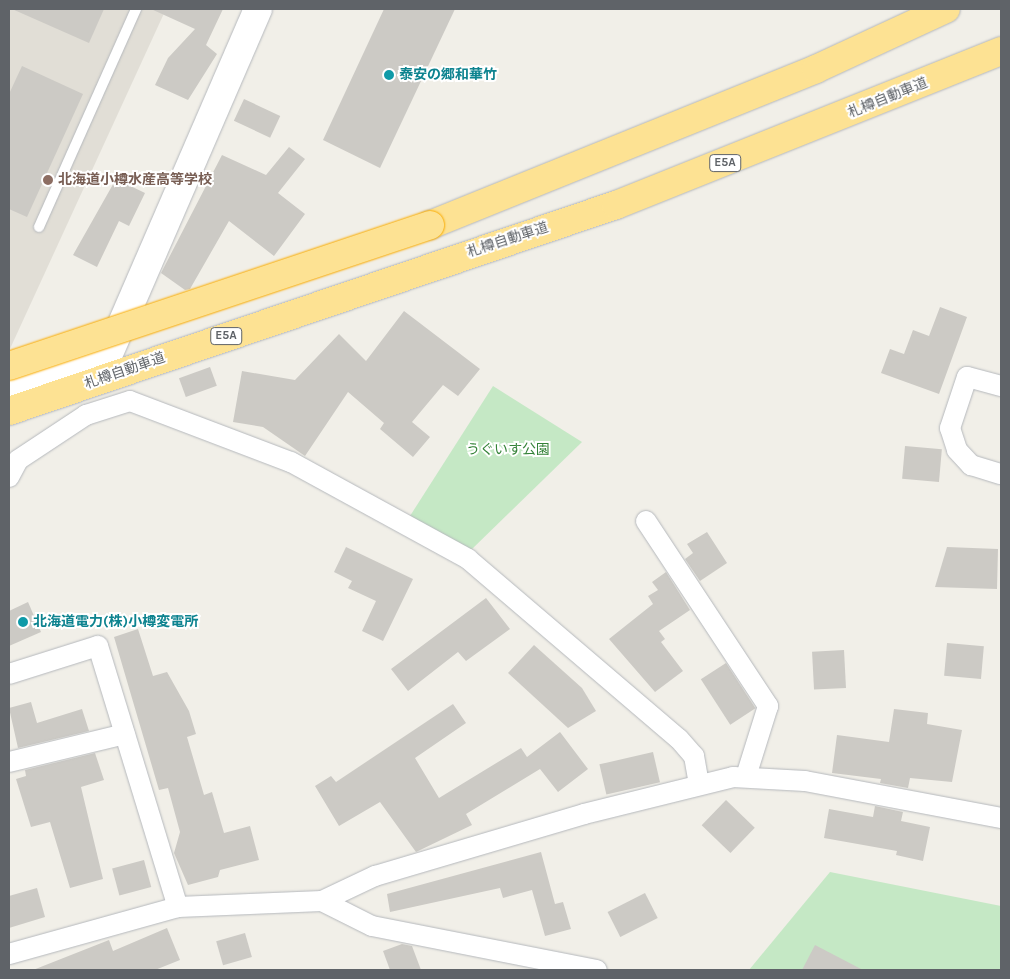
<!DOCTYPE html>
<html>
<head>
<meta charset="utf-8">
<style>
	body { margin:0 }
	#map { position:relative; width:1010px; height:979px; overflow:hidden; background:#f1efe8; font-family:Karla,"Noto Sans JP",sans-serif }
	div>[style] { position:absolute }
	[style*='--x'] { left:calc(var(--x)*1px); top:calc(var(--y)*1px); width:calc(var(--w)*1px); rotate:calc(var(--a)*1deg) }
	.education>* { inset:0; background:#e1ded6 }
	.green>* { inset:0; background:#c5e8c5 }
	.building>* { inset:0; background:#cccac5; transform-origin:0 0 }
	.roads { filter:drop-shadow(0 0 1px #b5b8bc) drop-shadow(0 0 1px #b5b8bc) }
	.lane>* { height:10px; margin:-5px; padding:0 5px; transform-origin:5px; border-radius:5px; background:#fff }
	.street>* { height:20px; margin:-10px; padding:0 10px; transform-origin:10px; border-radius:10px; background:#fff }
	.secondary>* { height:28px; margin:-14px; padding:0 14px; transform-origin:14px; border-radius:14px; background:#fff }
	.highway>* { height:28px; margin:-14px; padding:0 14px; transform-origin:14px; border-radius:14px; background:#fde293 }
	.bridges { filter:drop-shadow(0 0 1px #f9ab00) drop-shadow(0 0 1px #f9ab00) }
	.highway-bridge>* { height:28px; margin:-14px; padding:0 14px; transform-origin:14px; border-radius:14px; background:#fde293 }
	.dots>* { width:14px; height:14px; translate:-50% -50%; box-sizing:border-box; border:2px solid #fff; border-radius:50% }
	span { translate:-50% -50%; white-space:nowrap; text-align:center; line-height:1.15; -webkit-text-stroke:4px #fff; paint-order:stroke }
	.shield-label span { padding:1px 4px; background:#fff; border:1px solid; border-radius:4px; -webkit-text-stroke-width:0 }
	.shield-label { font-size:12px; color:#5f6368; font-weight:700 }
	.culture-label { font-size:14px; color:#0d838f; font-weight:700 }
	.left { translate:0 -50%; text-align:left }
	.street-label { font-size:14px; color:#5f6368 }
	.education-label { font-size:14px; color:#785e54; font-weight:700 }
	.park-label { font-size:14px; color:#348238 }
	.frame { position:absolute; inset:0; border:10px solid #5f6368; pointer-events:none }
</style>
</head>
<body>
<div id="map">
	<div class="education">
		<i style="clip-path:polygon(9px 9px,166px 9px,9px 351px)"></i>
	</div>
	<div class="green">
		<i style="clip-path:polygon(493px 386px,582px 442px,471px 550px,410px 516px)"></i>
		<i style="clip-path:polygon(830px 872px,1001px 906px,1001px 970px,749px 970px)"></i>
	</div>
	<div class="building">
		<i style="clip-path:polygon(12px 9px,104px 9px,89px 43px)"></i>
		<i style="clip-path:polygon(151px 9px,223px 9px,206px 45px,217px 54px,188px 100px,155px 85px,168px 58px,195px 29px)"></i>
		<i style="clip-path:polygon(384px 9px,455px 9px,380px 168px,323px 140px)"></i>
		<i style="clip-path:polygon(22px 66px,83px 94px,27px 217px,9px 209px,9px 94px)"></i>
		<i style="left:244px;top:99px;width:40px;height:24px;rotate:25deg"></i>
		<i style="clip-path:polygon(289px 147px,305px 159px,278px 193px,305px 214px,274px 256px,229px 221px,190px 289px,185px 290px,161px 273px,222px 155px,266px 175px)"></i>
		<i style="clip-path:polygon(116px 179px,145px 193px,129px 226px,119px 221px,97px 267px,73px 255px)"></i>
		<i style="clip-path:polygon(940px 307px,967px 317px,939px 394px,881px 373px,890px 349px,904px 354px,913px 330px,929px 336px)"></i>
		<i style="clip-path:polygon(404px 311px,480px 369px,458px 396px,443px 385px,412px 422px,430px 437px,413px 457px,380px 429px,384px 423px,348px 392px,305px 456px,263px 427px,233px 422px,242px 371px,295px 380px,339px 334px,366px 361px)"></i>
		<i style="left:210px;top:367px;width:20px;height:33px;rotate:70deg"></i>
		<i style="left:905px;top:446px;width:37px;height:33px;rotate:5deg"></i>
		<i style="clip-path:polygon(707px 532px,727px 563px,700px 581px,685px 559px,693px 553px,687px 544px)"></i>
		<i style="clip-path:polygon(346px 547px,413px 579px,383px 641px,362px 631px,376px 601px,348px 588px,352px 581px,334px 572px)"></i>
		<i style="clip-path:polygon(947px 547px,998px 549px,997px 589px,935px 587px)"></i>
		<i style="clip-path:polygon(666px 572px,690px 610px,659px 631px,665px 639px,661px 642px,683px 671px,655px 692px,609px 639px,653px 604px,648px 596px,658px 590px,652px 582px)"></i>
		<i style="clip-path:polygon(486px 598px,510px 629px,466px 661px,458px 652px,408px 691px,391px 669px)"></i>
		<i style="clip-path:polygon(28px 602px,41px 632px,9px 646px,9px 611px)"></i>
		<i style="clip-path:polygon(138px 629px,153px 676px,167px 672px,189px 711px,196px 734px,187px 737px,204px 795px,212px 792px,224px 833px,250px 826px,259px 860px,220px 870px,218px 877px,188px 885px,174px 853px,180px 832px,168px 788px,159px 790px,114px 637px)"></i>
		<i style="left:947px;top:643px;width:37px;height:33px;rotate:5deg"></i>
		<i style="clip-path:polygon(534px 645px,582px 688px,596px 711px,568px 728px,508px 673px)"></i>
		<i style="left:844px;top:650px;width:38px;height:32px;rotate:87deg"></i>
		<i style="left:726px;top:663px;width:54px;height:30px;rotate:57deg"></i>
		<i style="clip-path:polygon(31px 702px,37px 723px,82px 709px,89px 731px,18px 748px,9px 708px)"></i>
		<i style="clip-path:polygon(453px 704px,466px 723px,415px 758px,439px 798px,521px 748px,527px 757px,560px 732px,588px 769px,558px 792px,540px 769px,466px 814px,472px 825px,416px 852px,380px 802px,339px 826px,315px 786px,331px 776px,336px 782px)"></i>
		<i style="clip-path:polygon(894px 709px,928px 713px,927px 724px,962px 730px,952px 782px,910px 778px,908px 788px,880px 783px,881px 779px,832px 773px,837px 735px,889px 742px)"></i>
		<i style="left:653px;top:752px;width:31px;height:55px;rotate:77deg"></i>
		<i style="clip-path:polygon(95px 753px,104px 780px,81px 787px,103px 879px,70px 888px,50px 822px,31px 827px,16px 779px,26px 776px,25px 770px)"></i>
		<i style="left:726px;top:800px;width:40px;height:35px;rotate:44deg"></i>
		<i style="clip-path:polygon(875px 806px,903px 812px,901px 821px,930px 827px,923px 861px,896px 855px,897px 851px,824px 838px,829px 809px,873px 817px)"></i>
		<i style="clip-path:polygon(541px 852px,555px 904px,563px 902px,571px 929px,545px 936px,532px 890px,503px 898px,500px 888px,390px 912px,387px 894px)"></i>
		<i style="left:144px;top:860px;width:28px;height:33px;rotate:75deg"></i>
		<i style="clip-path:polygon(37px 888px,45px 917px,9px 928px,9px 896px)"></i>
		<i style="left:645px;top:893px;width:28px;height:42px;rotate:63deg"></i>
		<i style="clip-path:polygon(167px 928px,180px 960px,155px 970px,33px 970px,109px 940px,113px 951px)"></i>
		<i style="left:245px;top:933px;width:25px;height:30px;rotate:74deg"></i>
		<i style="clip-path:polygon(402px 944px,412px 946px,421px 970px,390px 970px,383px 951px)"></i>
		<i style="clip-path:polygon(815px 945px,863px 970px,802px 970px)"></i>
	</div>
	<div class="roads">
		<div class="lane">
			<i style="--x:39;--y:227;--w:239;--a:-66"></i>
		</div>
		<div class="street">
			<i style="--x:1001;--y:386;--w:35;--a:-165"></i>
			<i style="--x:967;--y:377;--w:54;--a:108.4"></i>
			<i style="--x:950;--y:428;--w:23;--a:72"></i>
			<i style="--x:957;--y:450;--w:21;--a:47"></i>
			<i style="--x:971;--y:465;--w:31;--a:17"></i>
			<i style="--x:9;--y:477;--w:19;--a:-62"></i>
			<i style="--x:18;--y:460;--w:82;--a:-33.5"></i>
			<i style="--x:86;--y:415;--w:46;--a:-17.7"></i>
			<i style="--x:130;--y:401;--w:172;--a:20.8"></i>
			<i style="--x:291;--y:462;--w:202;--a:28.7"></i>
			<i style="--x:468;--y:559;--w:277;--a:40.5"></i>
			<i style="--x:679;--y:739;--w:23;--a:49"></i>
			<i style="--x:694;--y:756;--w:29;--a:80"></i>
			<i style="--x:646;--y:521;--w:222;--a:56.6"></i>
			<i style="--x:768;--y:706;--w:73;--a:107.4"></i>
			<i style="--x:9;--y:674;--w:93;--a:-17.5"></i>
			<i style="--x:98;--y:646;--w:273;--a:73"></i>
			<i style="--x:9;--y:762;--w:119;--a:-13.6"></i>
			<i style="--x:322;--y:901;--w:56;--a:26.6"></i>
			<i style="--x:372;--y:926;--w:229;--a:11.1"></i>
			<i style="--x:9;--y:954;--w:175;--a:-15.5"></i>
			<i style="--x:178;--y:907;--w:144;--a:-2.4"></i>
			<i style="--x:322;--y:901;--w:59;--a:-25.3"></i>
			<i style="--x:375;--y:876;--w:218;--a:-16.5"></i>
			<i style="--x:584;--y:814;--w:154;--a:-13.9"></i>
			<i style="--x:733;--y:777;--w:72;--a:3.2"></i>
			<i style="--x:805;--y:781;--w:199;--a:10.7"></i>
		</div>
		<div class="secondary">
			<i style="--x:9;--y:391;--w:103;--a:-18.6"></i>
			<i style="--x:107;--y:358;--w:380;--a:-66.6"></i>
		</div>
		<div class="highway">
			<i style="--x:430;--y:225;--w:416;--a:-22"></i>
			<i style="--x:816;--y:69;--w:143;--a:-24.8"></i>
			<i style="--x:9;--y:411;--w:641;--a:-18.75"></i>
			<i style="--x:616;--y:205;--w:415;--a:-21.8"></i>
		</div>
	</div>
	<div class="bridges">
		<div class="highway-bridge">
			<i style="--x:9;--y:366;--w:444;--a:-18.5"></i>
		</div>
	</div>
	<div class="dots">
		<i style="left:389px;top:75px;background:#0f9aa8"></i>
		<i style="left:48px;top:180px;background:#8d6e63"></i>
		<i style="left:23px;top:622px;background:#0f9aa8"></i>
	</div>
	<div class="shield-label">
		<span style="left:725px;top:163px">E5A</span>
		<span style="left:226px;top:336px">E5A</span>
	</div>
	<div class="culture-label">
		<span class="left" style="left:399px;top:75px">泰安の郷和華竹</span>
		<span class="left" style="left:33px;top:622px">北海道電力(株)小樽変電所</span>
	</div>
	<div class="street-label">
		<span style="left:888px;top:98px;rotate:-22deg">札樽自動車道</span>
		<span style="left:508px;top:240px;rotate:-18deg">札樽自動車道</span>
		<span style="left:125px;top:371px;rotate:-19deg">札樽自動車道</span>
	</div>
	<div class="education-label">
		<span class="left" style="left:58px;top:180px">北海道小樽水産高等学校</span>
	</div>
	<div class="park-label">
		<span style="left:508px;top:450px">うぐいす公園</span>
	</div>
	<div class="frame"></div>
</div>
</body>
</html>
